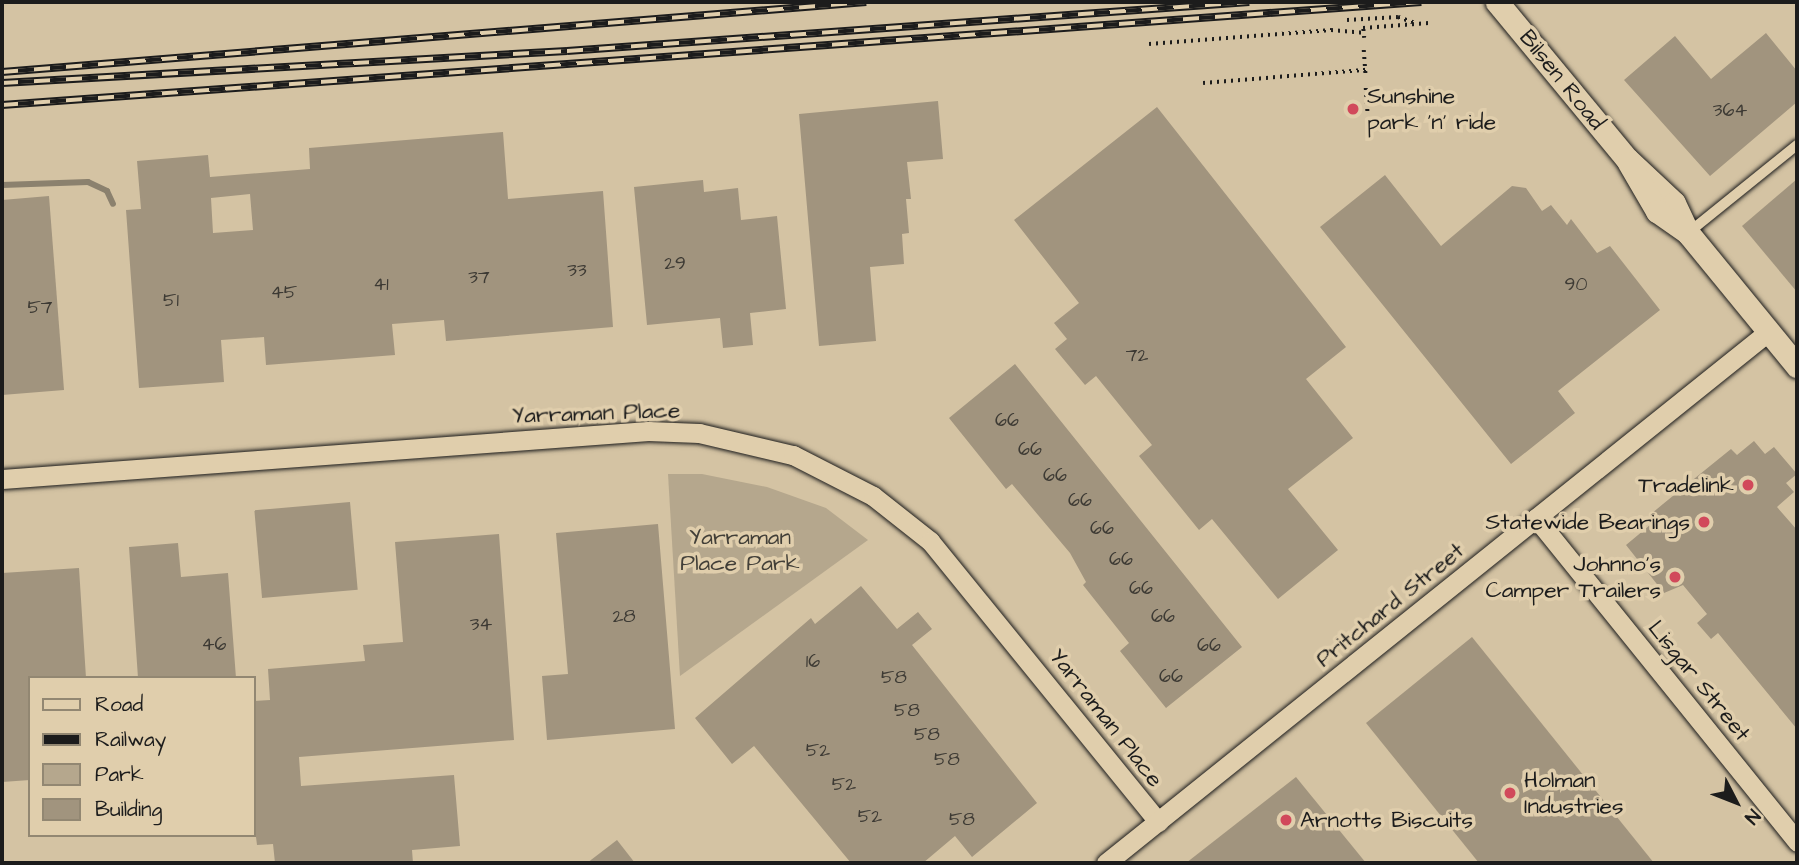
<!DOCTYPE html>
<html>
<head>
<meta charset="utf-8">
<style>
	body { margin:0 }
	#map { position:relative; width:1799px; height:865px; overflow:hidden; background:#d4c3a3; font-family:"Architects Daughter",sans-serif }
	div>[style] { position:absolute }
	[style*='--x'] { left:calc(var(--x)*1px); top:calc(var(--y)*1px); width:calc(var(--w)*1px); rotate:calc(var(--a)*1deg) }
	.green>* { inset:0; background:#b5a78d }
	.stream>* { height:6px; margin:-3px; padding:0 3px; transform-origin:3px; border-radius:3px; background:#8b816e }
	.building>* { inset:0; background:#a1947e; transform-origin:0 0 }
	.path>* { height:3.5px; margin-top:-1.75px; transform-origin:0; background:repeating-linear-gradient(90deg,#1c1c1c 0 2px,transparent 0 7px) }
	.roads { filter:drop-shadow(0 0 2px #1c1c1c) drop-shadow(0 0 2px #1c1c1c) }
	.service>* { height:10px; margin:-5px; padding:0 5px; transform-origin:5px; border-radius:5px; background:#e0ceac }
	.minor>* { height:19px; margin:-9.5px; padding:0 9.5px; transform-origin:9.5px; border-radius:9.5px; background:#e0ceac }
	.tertiary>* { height:23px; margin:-11.5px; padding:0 11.5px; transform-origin:11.5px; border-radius:11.5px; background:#e0ceac }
	.rail>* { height:8px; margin-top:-4px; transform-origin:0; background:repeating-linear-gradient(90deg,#e0ceac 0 16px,#1c1c1c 0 32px); box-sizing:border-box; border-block:2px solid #1c1c1c }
	.dots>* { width:19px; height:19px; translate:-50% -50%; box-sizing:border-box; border:4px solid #e0ceac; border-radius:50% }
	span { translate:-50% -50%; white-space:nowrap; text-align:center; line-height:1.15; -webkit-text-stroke:7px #e0ceac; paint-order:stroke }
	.number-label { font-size:19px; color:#3d3a34 }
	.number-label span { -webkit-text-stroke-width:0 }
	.street-label { font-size:23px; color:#1c1c1c }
	.poi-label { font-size:23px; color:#1c1c1c }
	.left { translate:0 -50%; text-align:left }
	.right { translate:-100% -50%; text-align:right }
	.park-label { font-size:23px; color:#423f38 }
	.frame { position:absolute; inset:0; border:4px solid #1c1c1c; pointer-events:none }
	.legend { position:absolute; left:28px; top:676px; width:228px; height:161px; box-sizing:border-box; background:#e0ceac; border:2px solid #928772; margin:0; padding:9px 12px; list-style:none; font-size:21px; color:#1c1c1c }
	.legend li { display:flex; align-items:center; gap:14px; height:35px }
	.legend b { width:35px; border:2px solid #928772 }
	.north { position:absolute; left:1701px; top:767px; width:70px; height:70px; -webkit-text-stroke:5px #e0ceac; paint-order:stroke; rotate:132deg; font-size:19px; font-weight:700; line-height:28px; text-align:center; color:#1c1c1c }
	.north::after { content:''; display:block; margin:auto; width:24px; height:32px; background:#1c1c1c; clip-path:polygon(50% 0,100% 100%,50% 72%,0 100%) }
</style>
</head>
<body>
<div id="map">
	<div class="green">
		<i style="clip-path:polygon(702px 474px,767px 487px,826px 508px,868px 540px,680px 676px,668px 474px)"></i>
	</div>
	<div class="stream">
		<i style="--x:2;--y:185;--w:86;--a:-2"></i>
		<i style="--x:88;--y:182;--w:21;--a:25"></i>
		<i style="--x:107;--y:191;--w:14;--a:65"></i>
	</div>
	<div class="building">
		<i style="clip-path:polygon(1766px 33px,1797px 71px,1797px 102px,1710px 176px,1624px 80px,1675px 36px,1711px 79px)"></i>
		<i style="clip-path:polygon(938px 101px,943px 159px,907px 162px,911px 199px,906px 199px,909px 233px,902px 234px,904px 264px,870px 267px,876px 341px,819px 346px,799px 114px)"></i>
		<i style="clip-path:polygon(1157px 107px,1346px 347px,1306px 379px,1353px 438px,1288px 489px,1338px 550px,1278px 599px,1212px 519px,1199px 530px,1139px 456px,1152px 445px,1096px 376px,1085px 385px,1055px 349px,1067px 339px,1054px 323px,1079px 303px,1014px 220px)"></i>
		<i style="clip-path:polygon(evenodd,503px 132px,508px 199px,603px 191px,613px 327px,446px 341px,444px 320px,392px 324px,395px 355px,266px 365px,264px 337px,221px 340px,224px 382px,139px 388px,126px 210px,141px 209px,137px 161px,208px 155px,210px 177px,310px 169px,309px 148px,503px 132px,250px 194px,253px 230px,213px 233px,211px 198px,250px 194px)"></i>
		<i style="clip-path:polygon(1385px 175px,1441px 246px,1512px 186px,1526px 188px,1542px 211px,1551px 205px,1567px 225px,1571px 219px,1597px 253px,1610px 246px,1660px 310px,1558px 391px,1575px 413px,1511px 464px,1320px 227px)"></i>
		<i style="clip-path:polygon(1797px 179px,1797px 292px,1742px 226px)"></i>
		<i style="clip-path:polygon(703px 180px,704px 192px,738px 188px,741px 220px,777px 216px,786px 309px,750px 313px,753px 345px,723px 348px,720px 318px,647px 325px,634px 187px)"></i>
		<i style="clip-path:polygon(49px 196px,64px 390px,2px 395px,2px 200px)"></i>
		<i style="clip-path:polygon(1015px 364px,1242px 647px,1166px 708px,1120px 651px,1129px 643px,1083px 585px,1086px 582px,1070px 553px,1012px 484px,1006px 489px,949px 418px)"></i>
		<i style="clip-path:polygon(1754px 441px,1765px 454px,1774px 447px,1797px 474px,1786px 483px,1794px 492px,1777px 507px,1797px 530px,1797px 729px,1718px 633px,1711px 639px,1697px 623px,1707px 614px,1683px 585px,1664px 593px,1626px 545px,1650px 525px,1645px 519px,1663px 504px,1731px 449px,1737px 455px)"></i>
		<i style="left:350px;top:502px;width:88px;height:96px;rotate:85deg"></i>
		<i style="clip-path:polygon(658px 524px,675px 729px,547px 740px,542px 676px,568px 674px,556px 533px)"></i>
		<i style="clip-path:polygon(499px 534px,514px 740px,299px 757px,301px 786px,454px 775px,460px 846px,412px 850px,413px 863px,275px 863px,273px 844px,257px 845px,254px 821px,254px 701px,270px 700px,268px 669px,365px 661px,363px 645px,403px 642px,395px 542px)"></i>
		<i style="clip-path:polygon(178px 543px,181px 577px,228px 573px,236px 678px,138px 678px,129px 547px)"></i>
		<i style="clip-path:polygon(79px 568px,86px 678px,30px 678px,30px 780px,2px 782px,2px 573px)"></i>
		<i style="clip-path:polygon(861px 586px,897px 629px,918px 612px,932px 629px,912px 645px,1037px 803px,972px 857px,955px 836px,923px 863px,851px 863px,754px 746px,732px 764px,695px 718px,811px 618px,815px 624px)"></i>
		<i style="clip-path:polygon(1472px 637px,1654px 863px,1479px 863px,1366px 723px)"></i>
		<i style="clip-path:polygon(1296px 777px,1366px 863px,1186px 863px)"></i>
		<i style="clip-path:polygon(617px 840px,635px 863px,587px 863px)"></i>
	</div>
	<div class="path">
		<i style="--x:1347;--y:20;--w:51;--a:-3.4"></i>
		<i style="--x:1398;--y:17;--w:18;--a:19"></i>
		<i style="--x:1364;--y:38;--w:10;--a:-96"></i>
		<i style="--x:1363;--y:28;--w:66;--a:-4.3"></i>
		<i style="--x:1149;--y:44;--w:183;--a:-4.4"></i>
		<i style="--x:1331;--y:30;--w:32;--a:5"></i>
		<i style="--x:1364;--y:50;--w:26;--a:86"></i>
		<i style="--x:1203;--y:83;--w:164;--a:-4.6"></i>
		<i style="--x:1366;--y:88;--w:28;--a:86"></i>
	</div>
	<div class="roads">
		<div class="service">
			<i style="--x:1688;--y:233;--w:140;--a:-38.9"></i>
		</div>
		<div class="minor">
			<i style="--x:2;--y:479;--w:648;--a:-4.25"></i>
			<i style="--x:648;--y:431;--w:51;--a:2.2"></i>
			<i style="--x:699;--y:433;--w:97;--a:13.2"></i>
			<i style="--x:793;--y:455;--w:90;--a:27.1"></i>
			<i style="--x:873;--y:496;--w:73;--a:38.3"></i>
			<i style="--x:930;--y:541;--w:362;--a:50.9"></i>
			<i style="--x:1536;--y:518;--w:416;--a:51.1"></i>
			<i style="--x:1106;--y:863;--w:850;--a:-38.74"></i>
		</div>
		<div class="tertiary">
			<i style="--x:1497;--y:2;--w:204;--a:50.4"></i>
			<i style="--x:1627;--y:159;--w:64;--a:43.1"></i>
			<i style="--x:1674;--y:203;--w:33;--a:65"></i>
			<i style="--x:1688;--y:233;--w:172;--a:50.7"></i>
			<i style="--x:1629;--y:163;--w:56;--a:59.7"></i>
			<i style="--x:1657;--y:211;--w:38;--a:35"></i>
		</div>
	</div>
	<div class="rail">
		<i style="--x:2;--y:72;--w:867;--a:-4.63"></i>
		<i style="--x:2;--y:83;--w:566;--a:-3.24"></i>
		<i style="--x:567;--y:51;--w:684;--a:-4.11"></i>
		<i style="--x:2;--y:105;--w:1423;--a:-4.15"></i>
	</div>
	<div class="dots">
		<i style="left:1353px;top:109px;background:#d1495b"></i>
		<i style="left:1748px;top:485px;background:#d1495b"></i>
		<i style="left:1704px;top:522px;background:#d1495b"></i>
		<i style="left:1675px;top:577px;background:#d1495b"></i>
		<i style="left:1510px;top:793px;background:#d1495b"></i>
		<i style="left:1286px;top:820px;background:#d1495b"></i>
	</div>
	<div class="number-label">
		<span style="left:1730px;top:111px">364</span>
		<span style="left:675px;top:264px">29</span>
		<span style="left:577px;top:271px">33</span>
		<span style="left:479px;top:278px">37</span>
		<span style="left:381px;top:285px">41</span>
		<span style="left:1576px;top:285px">90</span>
		<span style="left:284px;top:293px">45</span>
		<span style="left:171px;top:301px">51</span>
		<span style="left:40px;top:308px">57</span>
		<span style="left:1137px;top:356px">72</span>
		<span style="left:1007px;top:421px">66</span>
		<span style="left:1030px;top:450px">66</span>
		<span style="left:1055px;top:476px">66</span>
		<span style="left:1080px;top:501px">66</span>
		<span style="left:1102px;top:529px">66</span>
		<span style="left:1121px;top:560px">66</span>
		<span style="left:1141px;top:589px">66</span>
		<span style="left:624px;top:617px">28</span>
		<span style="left:1163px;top:617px">66</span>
		<span style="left:481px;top:625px">34</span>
		<span style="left:214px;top:645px">46</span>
		<span style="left:1209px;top:646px">66</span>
		<span style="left:813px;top:662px">16</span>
		<span style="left:1171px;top:677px">66</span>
		<span style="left:894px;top:678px">58</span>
		<span style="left:907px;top:711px">58</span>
		<span style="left:927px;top:735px">58</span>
		<span style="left:818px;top:751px">52</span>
		<span style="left:947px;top:760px">58</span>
		<span style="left:844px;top:785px">52</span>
		<span style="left:870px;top:817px">52</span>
		<span style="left:962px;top:820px">58</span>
	</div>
	<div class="street-label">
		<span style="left:1562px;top:80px;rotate:51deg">Bilsen Road</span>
		<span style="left:596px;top:413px;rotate:-2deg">Yarraman Place</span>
		<span style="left:1390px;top:605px;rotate:-39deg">Pritchard Street</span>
		<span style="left:1699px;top:681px;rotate:51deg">Lisgar Street</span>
		<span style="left:1106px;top:718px;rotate:52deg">Yarraman Place</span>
	</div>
	<div class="poi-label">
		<span class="left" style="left:1367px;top:109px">Sunshine<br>park 'n' ride</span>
		<span class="right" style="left:1734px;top:485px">Tradelink</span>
		<span class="right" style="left:1690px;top:522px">Statewide Bearings</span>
		<span class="right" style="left:1661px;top:577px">Johnno's<br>Camper Trailers</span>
		<span class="left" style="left:1524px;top:793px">Holman<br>Industries</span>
		<span class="left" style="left:1300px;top:820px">Arnotts Biscuits</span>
	</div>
	<div class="park-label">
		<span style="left:740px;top:550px">Yarraman<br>Place Park</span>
	</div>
	<div class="frame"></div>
	<ul class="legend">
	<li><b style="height:9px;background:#e0ceac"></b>Road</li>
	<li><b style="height:9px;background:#1c1c1c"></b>Railway</li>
	<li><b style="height:19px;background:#b5a78d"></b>Park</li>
	<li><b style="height:19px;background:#a1947e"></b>Building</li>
	</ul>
	<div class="north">N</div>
</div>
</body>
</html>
